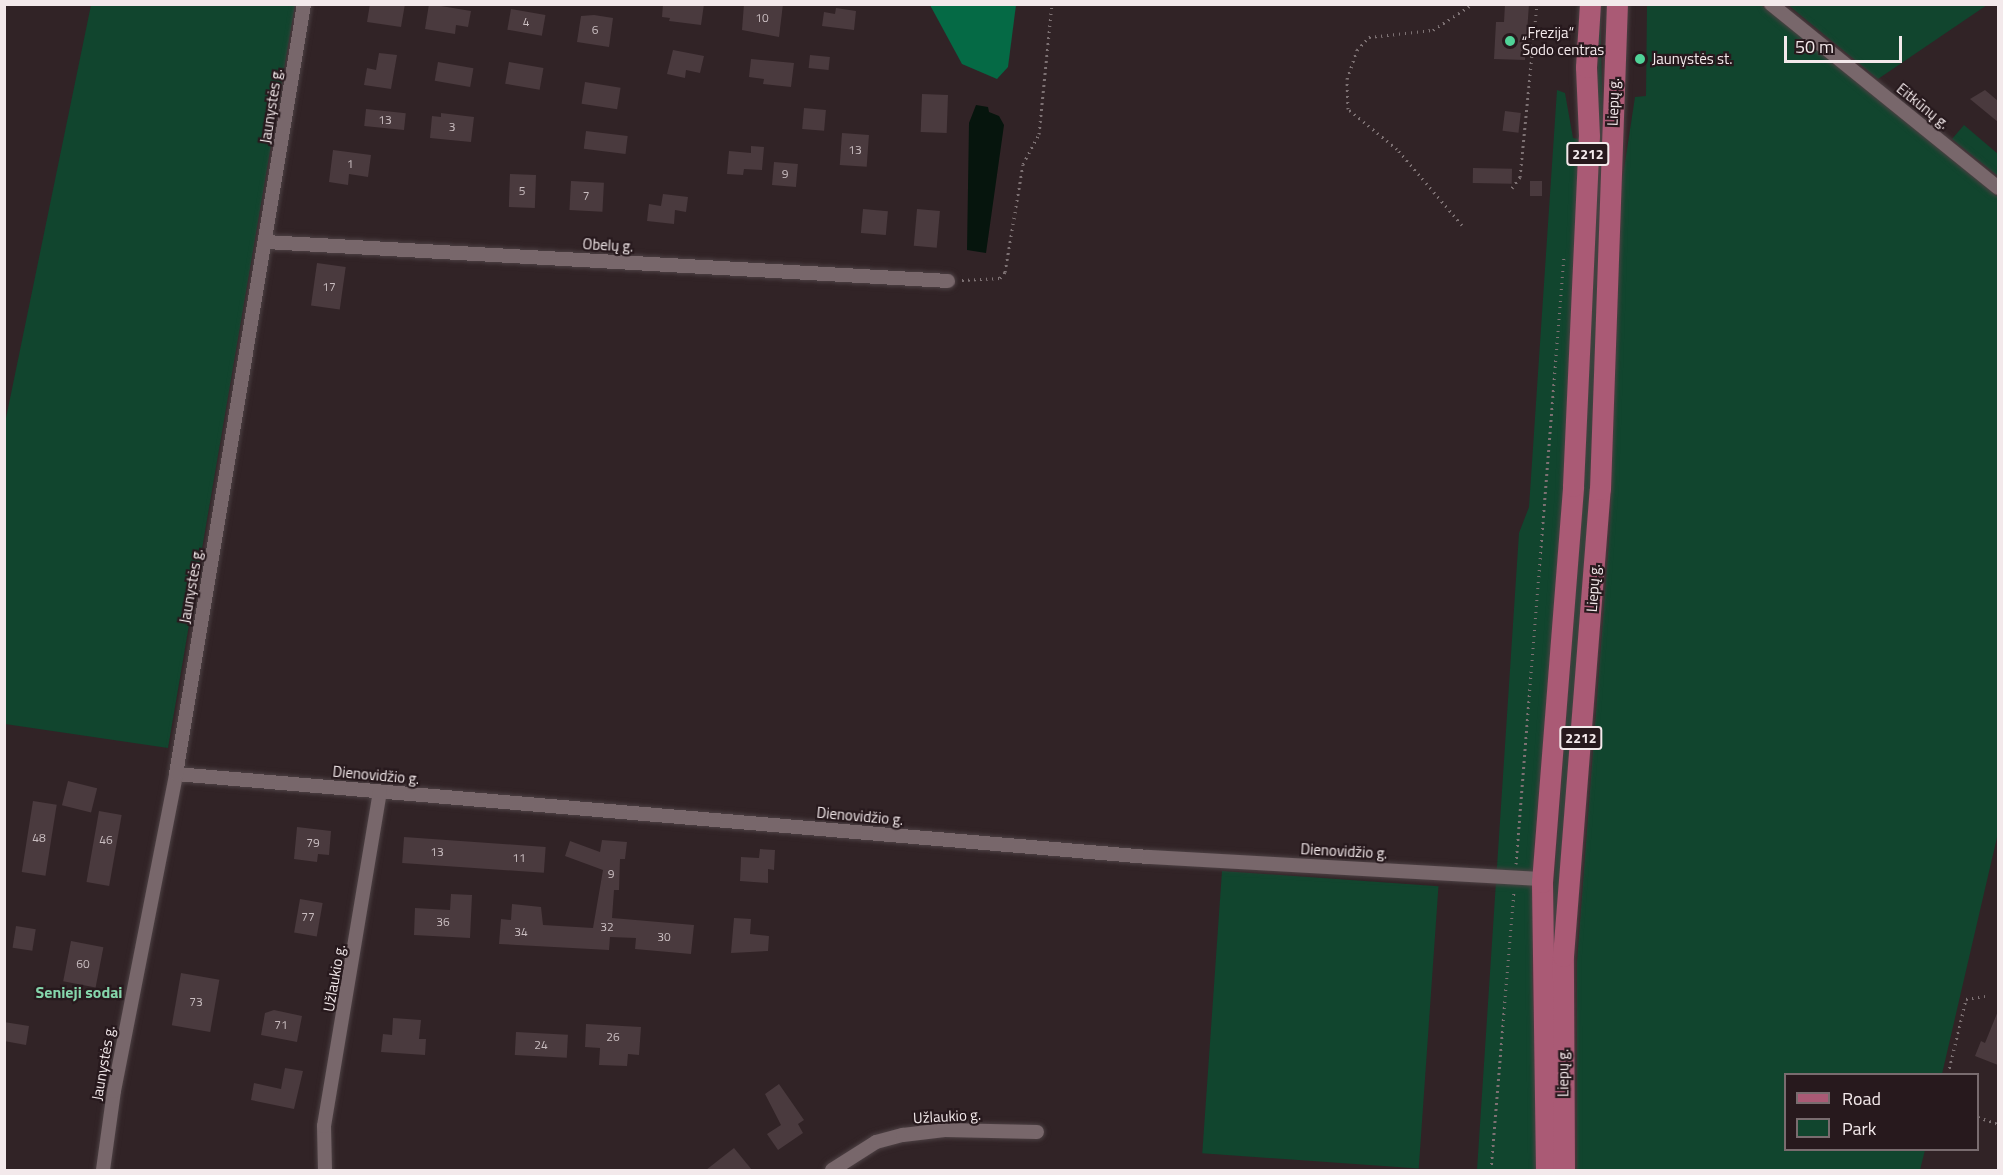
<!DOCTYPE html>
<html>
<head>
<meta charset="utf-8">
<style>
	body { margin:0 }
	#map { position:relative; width:2003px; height:1175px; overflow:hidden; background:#312326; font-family:"Titillium Web",sans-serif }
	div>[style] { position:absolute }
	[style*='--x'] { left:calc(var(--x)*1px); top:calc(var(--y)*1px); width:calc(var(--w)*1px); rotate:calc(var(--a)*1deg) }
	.green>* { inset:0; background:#11452e; transform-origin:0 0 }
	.forest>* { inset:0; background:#056a45 }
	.water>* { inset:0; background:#06150d }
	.building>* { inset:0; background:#4a3a3e; transform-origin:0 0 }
	.path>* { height:3px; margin-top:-1.5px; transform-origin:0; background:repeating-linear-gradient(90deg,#7d7173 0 1.5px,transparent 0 6px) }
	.roads { filter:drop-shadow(0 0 2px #4d4144) drop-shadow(0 0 2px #4d4144) }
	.minor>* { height:14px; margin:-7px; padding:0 7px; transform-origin:7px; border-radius:7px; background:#78676b }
	.primary>* { height:21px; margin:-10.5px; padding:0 10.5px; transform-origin:10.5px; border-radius:10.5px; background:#aa5a75 }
	.dots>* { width:16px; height:16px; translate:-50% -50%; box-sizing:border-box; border:3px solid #27191d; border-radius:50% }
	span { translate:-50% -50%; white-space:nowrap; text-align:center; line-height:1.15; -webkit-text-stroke:4.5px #27191d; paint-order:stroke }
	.number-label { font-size:12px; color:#c9bdc0 }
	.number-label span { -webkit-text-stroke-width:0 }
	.shield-label span { padding:2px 4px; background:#27191d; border:2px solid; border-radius:4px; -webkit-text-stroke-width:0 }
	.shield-label { font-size:14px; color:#f3e9eb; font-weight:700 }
	.poi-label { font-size:15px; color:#f3e9eb }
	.left { translate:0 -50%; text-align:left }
	.street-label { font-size:15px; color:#f3e9eb }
	.neighbourhood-label { font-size:16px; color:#85d5ab; font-weight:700 }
	.frame { position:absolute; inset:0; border:6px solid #f3e9eb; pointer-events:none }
	.legend { position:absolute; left:1784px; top:1073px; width:195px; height:78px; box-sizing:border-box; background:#27191d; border:2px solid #796c6f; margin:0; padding:8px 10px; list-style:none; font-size:18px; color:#f3e9eb }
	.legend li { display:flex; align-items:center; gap:12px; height:30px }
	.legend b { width:30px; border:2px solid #796c6f }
	.scale { position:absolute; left:1784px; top:36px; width:118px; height:27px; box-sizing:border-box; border:3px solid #f3e9eb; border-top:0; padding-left:8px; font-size:18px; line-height:21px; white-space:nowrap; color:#f3e9eb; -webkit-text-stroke:4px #27191d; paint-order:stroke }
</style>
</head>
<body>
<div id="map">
	<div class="green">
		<i style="clip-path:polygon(1787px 4px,1987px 4px,1987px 5px,1878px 79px)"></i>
		<i style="clip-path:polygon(91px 5px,295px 5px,168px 748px,5px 724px,5px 423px)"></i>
		<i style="clip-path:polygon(1600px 5px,1603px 127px,1588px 538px,1558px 928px,1554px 928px,1554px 886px,1585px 467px)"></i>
		<i style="clip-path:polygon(1647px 5px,1761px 5px,1998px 197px,1998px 833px,1942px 1074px,1786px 1074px,1786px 1150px,1925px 1150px,1920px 1170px,1577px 1170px,1577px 962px,1610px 527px,1622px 182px,1635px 97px,1646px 96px)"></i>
		<i style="clip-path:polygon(1557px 90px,1565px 93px,1573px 138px,1579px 139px,1566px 483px,1534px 846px,1532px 973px,1538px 1170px,1477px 1170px,1519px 533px,1529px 507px)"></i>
		<i style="clip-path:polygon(1964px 125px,1998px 154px,1998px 176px,1952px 139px)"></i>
		<i style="left:1222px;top:871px;width:217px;height:283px;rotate:4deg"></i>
	</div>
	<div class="forest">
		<i style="clip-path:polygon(930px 5px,1016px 5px,1008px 67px,997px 79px,962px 64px)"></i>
	</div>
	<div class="water">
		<i style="clip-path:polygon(976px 105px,988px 107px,989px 112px,999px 116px,1004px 125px,986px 253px,967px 250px,969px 123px)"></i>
	</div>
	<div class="building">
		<i style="clip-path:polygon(370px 4px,405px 4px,401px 27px,367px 22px)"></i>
		<i style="clip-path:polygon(429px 4px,471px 11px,468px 27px,456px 25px,455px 34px,425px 29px)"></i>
		<i style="clip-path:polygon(663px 4px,704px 4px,701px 25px,669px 21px,670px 18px,662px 17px)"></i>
		<i style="clip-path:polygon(744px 4px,783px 4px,779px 37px,742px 30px)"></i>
		<i style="clip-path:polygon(1505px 4px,1529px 4px,1525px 60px,1494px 59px,1496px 22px,1504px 22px)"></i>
		<i style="clip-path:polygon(836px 8px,856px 11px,854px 30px,822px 26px,824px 12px,835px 14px)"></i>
		<i style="left:511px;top:9px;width:35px;height:21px;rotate:10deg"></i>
		<i style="clip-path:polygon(594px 15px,613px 18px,609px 47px,577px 42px,581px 16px)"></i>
		<i style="clip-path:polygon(673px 50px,704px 56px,700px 73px,686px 70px,685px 78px,667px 74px)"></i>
		<i style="clip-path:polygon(379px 53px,397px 55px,391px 89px,364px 85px,367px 68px,376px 70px)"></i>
		<i style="left:810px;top:55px;width:20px;height:13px;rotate:6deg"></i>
		<i style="clip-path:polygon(751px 59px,794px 63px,791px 87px,763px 84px,764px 79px,749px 77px)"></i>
		<i style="left:438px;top:62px;width:36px;height:19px;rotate:10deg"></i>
		<i style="left:509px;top:62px;width:35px;height:22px;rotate:10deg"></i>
		<i style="left:585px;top:82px;width:36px;height:22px;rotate:9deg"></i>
		<i style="clip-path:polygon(1985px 90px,1998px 101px,1998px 122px,1970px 99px)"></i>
		<i style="left:922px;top:94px;width:26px;height:38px;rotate:2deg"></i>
		<i style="left:804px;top:108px;width:22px;height:21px;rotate:5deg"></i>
		<i style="left:366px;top:109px;width:40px;height:17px;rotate:6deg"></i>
		<i style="left:1505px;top:111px;width:16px;height:20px;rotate:7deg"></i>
		<i style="clip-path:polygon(441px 113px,474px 117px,471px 142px,430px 138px,432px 116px,441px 117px)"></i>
		<i style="left:586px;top:131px;width:42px;height:18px;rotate:7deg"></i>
		<i style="left:842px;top:133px;width:27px;height:32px;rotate:4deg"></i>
		<i style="clip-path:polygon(751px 146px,764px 147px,762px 170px,744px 169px,743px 175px,727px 174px,729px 151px,751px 153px)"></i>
		<i style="clip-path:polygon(333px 150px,371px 155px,368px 177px,349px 174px,348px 185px,329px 182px)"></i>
		<i style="left:774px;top:162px;width:24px;height:23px;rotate:5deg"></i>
		<i style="left:1473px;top:168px;width:39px;height:15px;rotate:1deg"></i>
		<i style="left:510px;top:174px;width:26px;height:33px;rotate:2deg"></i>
		<i style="left:571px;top:181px;width:33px;height:29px;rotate:3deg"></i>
		<i style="left:1530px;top:181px;width:12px;height:15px"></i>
		<i style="clip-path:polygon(663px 194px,688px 197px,686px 212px,675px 210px,674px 224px,647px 221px,649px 204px,661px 206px)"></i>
		<i style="left:863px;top:209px;width:25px;height:24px;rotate:5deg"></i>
		<i style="left:917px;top:209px;width:23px;height:37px;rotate:5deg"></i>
		<i style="left:317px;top:263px;width:29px;height:43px;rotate:8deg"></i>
		<i style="left:68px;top:781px;width:30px;height:25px;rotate:14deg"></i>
		<i style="left:33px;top:801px;width:24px;height:72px;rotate:9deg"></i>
		<i style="left:99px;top:811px;width:23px;height:72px;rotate:10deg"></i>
		<i style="clip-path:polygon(297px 827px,331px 831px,329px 855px,318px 854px,317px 862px,294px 859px)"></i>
		<i style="left:404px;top:837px;width:142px;height:26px;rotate:4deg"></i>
		<i style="clip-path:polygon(602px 840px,627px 842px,625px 859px,620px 859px,619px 890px,614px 890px,612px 918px,694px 925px,691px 954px,635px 949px,636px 938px,610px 937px,609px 950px,499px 944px,501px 919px,511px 920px,512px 904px,541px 907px,543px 925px,593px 928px,603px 870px,565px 856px,570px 841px,600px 852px)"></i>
		<i style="clip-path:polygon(760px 849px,775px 850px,774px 870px,768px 869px,768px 883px,740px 881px,741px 857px,759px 858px)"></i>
		<i style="clip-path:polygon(451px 894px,472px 895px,470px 938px,414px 935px,415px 908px,450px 910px)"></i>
		<i style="left:300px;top:899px;width:23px;height:34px;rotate:10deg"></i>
		<i style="clip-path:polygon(734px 918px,751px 919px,750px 934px,769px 936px,768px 951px,731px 953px)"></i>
		<i style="left:16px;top:926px;width:20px;height:22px;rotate:9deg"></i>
		<i style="left:71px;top:941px;width:33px;height:41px;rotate:11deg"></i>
		<i style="left:181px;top:973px;width:39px;height:53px;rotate:10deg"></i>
		<i style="clip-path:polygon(274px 1010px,302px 1016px,297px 1042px,261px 1035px,265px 1013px)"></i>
		<i style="clip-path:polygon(1998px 1011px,1998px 1065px,1975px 1056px,1981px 1041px,1985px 1043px)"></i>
		<i style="clip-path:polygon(393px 1018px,421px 1020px,419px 1039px,426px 1039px,425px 1055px,381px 1052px,383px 1034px,392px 1035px)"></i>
		<i style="clip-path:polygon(4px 1022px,29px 1026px,26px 1045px,4px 1041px)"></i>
		<i style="clip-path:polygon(586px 1024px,641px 1027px,639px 1055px,628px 1054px,627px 1066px,599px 1065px,600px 1048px,585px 1047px)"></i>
		<i style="left:516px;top:1032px;width:52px;height:23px;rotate:3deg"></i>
		<i style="clip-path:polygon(285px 1068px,303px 1071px,294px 1109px,251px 1100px,254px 1083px,281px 1089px)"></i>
		<i style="clip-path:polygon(779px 1084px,804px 1120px,798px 1124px,803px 1133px,778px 1150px,767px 1134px,781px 1125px,765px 1094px)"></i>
		<i style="clip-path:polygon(734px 1148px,752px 1170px,706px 1170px)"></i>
	</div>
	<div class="path">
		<i style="--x:1512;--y:188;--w:14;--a:-54"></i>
		<i style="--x:1520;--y:177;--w:174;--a:-84.4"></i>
		<i style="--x:1462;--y:225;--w:100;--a:-130.5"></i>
		<i style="--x:1397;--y:149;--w:63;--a:-140.8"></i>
		<i style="--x:1348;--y:109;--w:30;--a:-92"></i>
		<i style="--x:1347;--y:79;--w:31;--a:-71"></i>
		<i style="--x:1357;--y:50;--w:18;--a:-47"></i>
		<i style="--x:1369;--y:37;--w:64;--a:-6.2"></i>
		<i style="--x:1433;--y:30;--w:48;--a:-33"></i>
		<i style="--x:962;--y:280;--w:38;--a:-3"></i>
		<i style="--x:1000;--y:278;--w:8;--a:-50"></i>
		<i style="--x:1005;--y:272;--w:109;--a:-80.5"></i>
		<i style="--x:1023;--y:164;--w:34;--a:-62"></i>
		<i style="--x:1039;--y:134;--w:131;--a:-84.3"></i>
		<i style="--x:1516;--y:864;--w:611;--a:-85.49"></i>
		<i style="--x:1948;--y:1074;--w:77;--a:-76.5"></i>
		<i style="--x:1966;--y:999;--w:20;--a:-9"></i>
		<i style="--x:1978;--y:1117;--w:21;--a:19"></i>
		<i style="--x:1491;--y:1170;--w:279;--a:-85.3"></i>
	</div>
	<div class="roads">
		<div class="minor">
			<i style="--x:1771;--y:4;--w:292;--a:39"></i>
			<i style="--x:266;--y:242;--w:683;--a:3.27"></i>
			<i style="--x:176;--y:774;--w:976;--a:4.88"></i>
			<i style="--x:1148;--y:857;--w:395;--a:3.2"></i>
			<i style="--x:103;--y:1170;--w:80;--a:-82.1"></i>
			<i style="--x:114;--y:1091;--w:323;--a:-78.9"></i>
			<i style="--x:176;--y:774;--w:781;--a:-80.56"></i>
			<i style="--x:325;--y:1170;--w:44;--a:-91.3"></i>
			<i style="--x:324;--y:1126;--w:339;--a:-80.5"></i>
			<i style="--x:832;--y:1170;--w:52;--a:-32.5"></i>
			<i style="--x:876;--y:1142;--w:28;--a:-15"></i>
			<i style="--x:903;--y:1135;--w:42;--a:-6.8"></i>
			<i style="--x:945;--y:1130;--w:92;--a:1.2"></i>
		</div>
		<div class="primary">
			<i style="--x:1546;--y:1170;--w:288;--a:-90.8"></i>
			<i style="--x:1542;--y:882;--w:397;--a:-85.5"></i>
			<i style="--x:1573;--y:486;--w:350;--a:-87.4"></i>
			<i style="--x:1589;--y:136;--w:69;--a:-92.5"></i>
			<i style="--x:1586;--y:67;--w:63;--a:-86.4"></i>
			<i style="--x:1564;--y:1170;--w:214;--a:-90.3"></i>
			<i style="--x:1563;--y:956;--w:468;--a:-85.5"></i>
			<i style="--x:1600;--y:489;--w:485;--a:-88"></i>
		</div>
	</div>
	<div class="dots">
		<i style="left:1510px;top:41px;background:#50d398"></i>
		<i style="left:1640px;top:59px;background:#50d398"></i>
	</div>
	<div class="number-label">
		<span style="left:762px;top:18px">10</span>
		<span style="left:526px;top:22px">4</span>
		<span style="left:595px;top:30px">6</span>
		<span style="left:385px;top:120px">13</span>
		<span style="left:452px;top:127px">3</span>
		<span style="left:855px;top:150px">13</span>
		<span style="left:350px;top:164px">1</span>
		<span style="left:785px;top:174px">9</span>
		<span style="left:522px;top:191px">5</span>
		<span style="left:586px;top:196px">7</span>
		<span style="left:329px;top:287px">17</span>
		<span style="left:39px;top:838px">48</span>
		<span style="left:106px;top:840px">46</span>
		<span style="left:313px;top:843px">79</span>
		<span style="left:437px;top:852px">13</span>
		<span style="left:519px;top:858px">11</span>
		<span style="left:611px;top:874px">9</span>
		<span style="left:308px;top:917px">77</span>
		<span style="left:443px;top:922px">36</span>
		<span style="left:607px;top:927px">32</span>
		<span style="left:521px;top:932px">34</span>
		<span style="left:664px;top:937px">30</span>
		<span style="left:83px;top:964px">60</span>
		<span style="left:196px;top:1002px">73</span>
		<span style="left:281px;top:1025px">71</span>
		<span style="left:613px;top:1037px">26</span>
		<span style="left:541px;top:1045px">24</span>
	</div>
	<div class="shield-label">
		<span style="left:1588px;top:154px">2212</span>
		<span style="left:1581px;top:738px">2212</span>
	</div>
	<div class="poi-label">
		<span class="left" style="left:1522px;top:41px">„Frezija“<br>Sodo centras</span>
		<span class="left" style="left:1652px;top:59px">Jaunystės st.</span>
	</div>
	<div class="street-label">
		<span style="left:1613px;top:102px;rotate:-88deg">Liepų g.</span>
		<span style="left:271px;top:106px;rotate:-81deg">Jaunystės g.</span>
		<span style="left:1923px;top:106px;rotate:39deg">Eitkūnų g.</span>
		<span style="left:608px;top:245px;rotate:3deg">Obelų g.</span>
		<span style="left:191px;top:586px;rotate:-80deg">Jaunystės g.</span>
		<span style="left:1593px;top:588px;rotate:-86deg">Liepų g.</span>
		<span style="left:376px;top:775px;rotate:5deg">Dienovidžio g.</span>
		<span style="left:860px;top:816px;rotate:5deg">Dienovidžio g.</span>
		<span style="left:1344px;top:851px;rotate:3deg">Dienovidžio g.</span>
		<span style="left:334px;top:978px;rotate:-80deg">Užlaukio g.</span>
		<span style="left:103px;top:1063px;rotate:-80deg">Jaunystės g.</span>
		<span style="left:1563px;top:1073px;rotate:-90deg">Liepų g.</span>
		<span style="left:947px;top:1116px;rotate:-3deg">Užlaukio g.</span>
	</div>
	<div class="neighbourhood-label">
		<span style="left:79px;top:992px">Senieji sodai</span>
	</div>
	<div class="frame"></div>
	<ul class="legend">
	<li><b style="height:8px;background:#aa5a75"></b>Road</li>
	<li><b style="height:16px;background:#11452e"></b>Park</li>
	</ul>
	<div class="scale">50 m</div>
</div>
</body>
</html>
